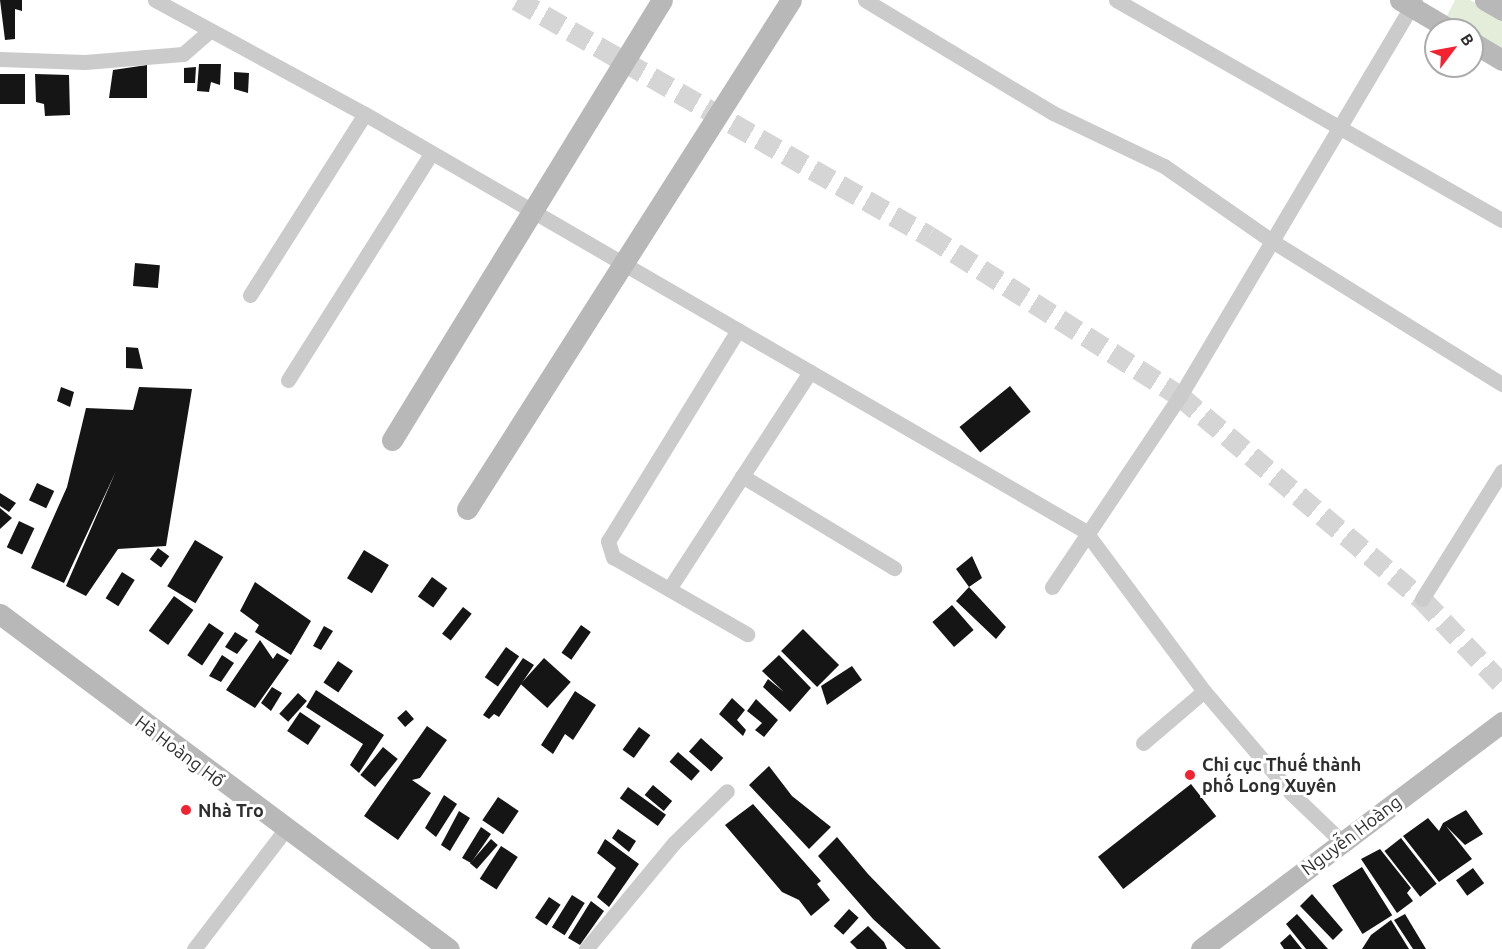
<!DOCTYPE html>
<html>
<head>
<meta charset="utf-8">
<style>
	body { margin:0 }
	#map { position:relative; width:1502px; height:949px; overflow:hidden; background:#fff; font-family:Ubuntu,sans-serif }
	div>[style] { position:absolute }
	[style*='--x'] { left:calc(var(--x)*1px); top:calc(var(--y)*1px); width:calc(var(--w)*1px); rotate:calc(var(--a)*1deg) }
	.green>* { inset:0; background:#e4edda }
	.building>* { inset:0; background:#151515; transform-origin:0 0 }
	.secondary-tunnel>* { height:21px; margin-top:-10.5px; transform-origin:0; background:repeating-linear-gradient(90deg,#d5d5d5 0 21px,transparent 0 31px) }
	.street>* { height:15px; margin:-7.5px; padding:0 7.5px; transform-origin:7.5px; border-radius:7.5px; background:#cbcbcb }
	.secondary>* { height:21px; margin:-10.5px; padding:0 10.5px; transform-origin:10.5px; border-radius:10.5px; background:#b8b8b8 }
	.dots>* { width:16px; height:16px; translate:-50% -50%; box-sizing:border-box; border:3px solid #fff; border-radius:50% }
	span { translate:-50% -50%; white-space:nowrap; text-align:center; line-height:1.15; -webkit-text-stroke:6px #fff; paint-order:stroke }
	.street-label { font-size:18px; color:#2e2e2e }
	.poi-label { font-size:18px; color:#2e2e2e; font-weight:700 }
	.left { translate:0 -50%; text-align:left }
	.north { position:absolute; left:1424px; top:18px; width:60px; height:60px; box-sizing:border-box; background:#fff; border:2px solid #ababab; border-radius:50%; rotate:58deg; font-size:16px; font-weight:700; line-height:24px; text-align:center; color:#2e2e2e }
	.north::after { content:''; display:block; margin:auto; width:21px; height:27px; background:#f32230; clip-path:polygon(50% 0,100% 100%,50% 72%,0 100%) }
</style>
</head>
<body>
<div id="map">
	<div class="green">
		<i style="clip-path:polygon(1455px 0,1470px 0,1502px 18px,1502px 48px,1446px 18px)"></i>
	</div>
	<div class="building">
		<i style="clip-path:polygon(0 0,22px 0,22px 11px,15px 9px,15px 39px,5px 40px)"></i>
		<i style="clip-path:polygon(199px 64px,221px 64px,220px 85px,211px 82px,209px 92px,197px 91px)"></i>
		<i style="clip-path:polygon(147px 65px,147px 98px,109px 98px,113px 70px)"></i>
		<i style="clip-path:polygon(196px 67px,195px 83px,184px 83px,184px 68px)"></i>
		<i style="clip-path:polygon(234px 72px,249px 73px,248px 93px,234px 89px)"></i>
		<i style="left:0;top:74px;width:25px;height:30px"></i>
		<i style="clip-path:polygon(35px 74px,69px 75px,70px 115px,45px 116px,44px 104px,36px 102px)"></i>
		<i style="left:135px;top:263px;width:25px;height:23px;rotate:5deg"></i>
		<i style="clip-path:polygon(126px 347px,138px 348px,143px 369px,126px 368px)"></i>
		<i style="left:1010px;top:386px;width:33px;height:65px;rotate:51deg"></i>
		<i style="clip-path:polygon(61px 387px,74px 392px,70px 407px,57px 401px)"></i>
		<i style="clip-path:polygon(139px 387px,192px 389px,166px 546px,118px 549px,86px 596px,66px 586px,116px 471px,64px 583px,31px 568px,67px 487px,86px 408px,133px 410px)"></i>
		<i style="left:37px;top:483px;width:19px;height:19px;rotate:25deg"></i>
		<i style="clip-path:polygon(0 493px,16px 503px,9px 512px,0 506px)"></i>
		<i style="clip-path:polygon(0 508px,12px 518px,0 529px)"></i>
		<i style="left:19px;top:521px;width:17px;height:29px;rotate:25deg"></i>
		<i style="left:195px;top:540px;width:33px;height:54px;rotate:31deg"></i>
		<i style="left:158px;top:548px;width:14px;height:14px;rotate:36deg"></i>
		<i style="left:364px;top:550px;width:29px;height:33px;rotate:31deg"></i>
		<i style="clip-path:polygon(972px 556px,982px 578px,969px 587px,1006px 627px,996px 639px,956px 601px,969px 587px,956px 569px)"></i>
		<i style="left:122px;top:572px;width:15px;height:31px;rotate:32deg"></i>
		<i style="left:432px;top:577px;width:19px;height:24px;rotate:36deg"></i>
		<i style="clip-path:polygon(255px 582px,311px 621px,291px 655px,255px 632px,259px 625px,240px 611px)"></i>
		<i style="left:174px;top:596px;width:24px;height:43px;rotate:36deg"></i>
		<i style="left:952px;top:605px;width:33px;height:26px;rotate:49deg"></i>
		<i style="left:463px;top:607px;width:11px;height:34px;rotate:38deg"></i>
		<i style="left:209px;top:623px;width:18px;height:39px;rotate:34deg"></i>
		<i style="left:581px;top:625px;width:12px;height:34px;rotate:35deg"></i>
		<i style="clip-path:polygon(324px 626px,333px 631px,321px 650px,313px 646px)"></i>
		<i style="left:803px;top:629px;width:51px;height:31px;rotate:45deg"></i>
		<i style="clip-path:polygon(235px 632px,248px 640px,237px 654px,225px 647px)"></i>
		<i style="clip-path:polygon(260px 640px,273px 659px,277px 653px,289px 660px,255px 708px,226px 690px)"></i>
		<i style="left:506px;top:647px;width:16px;height:37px;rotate:35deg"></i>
		<i style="clip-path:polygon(222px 655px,234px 663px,221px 682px,209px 676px)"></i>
		<i style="clip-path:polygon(779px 655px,811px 688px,790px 712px,763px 687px,768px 679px,784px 692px,762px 671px)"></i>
		<i style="clip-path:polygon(523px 658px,534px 665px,499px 717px,494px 714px,489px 719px,483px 715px)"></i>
		<i style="left:544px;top:658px;width:36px;height:35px;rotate:42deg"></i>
		<i style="left:338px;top:661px;width:18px;height:26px;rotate:34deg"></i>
		<i style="clip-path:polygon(852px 666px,862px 680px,827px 705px,821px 686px)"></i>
		<i style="clip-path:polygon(272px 687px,282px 693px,271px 711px,261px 703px)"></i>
		<i style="clip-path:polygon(316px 690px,384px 735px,359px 773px,350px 765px,363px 744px,306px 707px)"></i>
		<i style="clip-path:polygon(575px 691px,596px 705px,573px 740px,565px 734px,553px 754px,541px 745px)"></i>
		<i style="left:298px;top:693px;width:12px;height:28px;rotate:42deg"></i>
		<i style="clip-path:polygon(732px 698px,745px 710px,737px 720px,746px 730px,743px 736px,719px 714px)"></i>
		<i style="clip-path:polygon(756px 699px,778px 720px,764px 737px,755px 730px,762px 723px,747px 711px)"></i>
		<i style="left:406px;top:710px;width:12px;height:12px;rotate:48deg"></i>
		<i style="left:300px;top:712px;width:25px;height:23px;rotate:34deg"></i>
		<i style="clip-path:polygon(427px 726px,447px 740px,420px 778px,412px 780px,431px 793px,398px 840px,364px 816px)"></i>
		<i style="left:639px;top:727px;width:14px;height:28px;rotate:36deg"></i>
		<i style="left:701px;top:738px;width:30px;height:18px;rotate:42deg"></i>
		<i style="left:383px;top:747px;width:19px;height:36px;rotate:39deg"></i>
		<i style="left:678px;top:752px;width:29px;height:13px;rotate:41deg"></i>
		<i style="clip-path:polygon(769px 766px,792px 796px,831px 827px,809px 849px,749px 785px)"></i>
		<i style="left:1191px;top:784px;width:41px;height:118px;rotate:52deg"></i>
		<i style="left:653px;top:785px;width:25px;height:13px;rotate:40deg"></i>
		<i style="left:628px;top:787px;width:47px;height:14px;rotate:36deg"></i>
		<i style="clip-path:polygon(444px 795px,457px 804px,436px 837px,425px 828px)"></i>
		<i style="left:498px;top:797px;width:25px;height:28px;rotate:34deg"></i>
		<i style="clip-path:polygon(753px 804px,821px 881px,817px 884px,830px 900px,811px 916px,799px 900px,782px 892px,725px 825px)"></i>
		<i style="clip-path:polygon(1466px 810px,1483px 834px,1465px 845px,1446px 826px,1472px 859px,1439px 882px,1403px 836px,1428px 818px,1439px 831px,1443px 823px)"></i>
		<i style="clip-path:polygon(459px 811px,470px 818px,450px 851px,441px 845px)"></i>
		<i style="clip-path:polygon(481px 827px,491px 834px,471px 863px,462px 858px)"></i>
		<i style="clip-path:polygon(618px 829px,636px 841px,629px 852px,612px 838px)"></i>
		<i style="clip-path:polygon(837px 837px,868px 874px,941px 949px,906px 949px,873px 919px,818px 856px)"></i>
		<i style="left:1401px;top:838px;width:58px;height:21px;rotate:52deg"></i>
		<i style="left:491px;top:839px;width:9px;height:32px;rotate:41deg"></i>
		<i style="clip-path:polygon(605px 839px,639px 864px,609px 907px,597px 897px,616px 868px,597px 853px)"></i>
		<i style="left:501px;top:846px;width:20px;height:39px;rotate:33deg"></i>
		<i style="clip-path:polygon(1380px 849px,1411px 888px,1407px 893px,1413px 901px,1397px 913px,1361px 859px)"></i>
		<i style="left:1362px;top:867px;width:57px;height:35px;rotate:58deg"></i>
		<i style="left:1473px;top:868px;width:19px;height:21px;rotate:54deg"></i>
		<i style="clip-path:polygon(1312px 894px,1343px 930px,1333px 940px,1300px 906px)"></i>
		<i style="left:572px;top:895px;width:15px;height:38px;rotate:32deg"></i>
		<i style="left:549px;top:897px;width:14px;height:25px;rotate:34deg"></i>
		<i style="clip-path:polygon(591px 901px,604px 911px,580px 945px,568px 938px)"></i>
		<i style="left:849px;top:909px;width:13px;height:23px;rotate:42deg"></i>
		<i style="clip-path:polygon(1297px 914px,1328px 949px,1306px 949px,1286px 924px)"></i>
		<i style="clip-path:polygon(1405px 914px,1426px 949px,1413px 949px,1394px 920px)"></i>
		<i style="clip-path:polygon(1391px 920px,1409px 949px,1362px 949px,1371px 935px)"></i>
		<i style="clip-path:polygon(868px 926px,884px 942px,887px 949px,857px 949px,850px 942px)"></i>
		<i style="clip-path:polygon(1290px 934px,1302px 949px,1284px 949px,1280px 943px)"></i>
	</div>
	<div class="secondary-tunnel">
		<i style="--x:517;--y:0;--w:475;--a:29.8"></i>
		<i style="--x:929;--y:236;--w:298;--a:32.5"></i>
		<i style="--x:1180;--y:396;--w:316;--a:40"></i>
		<i style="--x:1422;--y:599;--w:117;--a:46.7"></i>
	</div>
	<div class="street">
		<i style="--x:155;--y:0;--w:239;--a:28.5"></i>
		<i style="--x:865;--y:0;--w:219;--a:31"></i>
		<i style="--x:1053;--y:113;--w:123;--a:25.5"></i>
		<i style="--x:1164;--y:166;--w:131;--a:34.8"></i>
		<i style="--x:1272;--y:241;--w:271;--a:31.9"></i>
		<i style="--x:1116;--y:0;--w:444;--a:29.7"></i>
		<i style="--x:0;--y:59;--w:85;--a:2"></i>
		<i style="--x:85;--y:62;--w:98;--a:-4.7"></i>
		<i style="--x:183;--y:54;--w:35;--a:-41"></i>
		<i style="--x:250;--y:295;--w:214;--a:-57.6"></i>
		<i style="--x:365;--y:114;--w:832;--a:30.08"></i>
		<i style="--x:1085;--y:531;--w:199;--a:53.4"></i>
		<i style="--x:1204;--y:691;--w:134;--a:49.5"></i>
		<i style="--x:1291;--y:793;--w:69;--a:43.8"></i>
		<i style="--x:738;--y:330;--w:248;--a:121.6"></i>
		<i style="--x:608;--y:541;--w:17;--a:73"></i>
		<i style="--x:613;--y:557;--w:155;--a:29.9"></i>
		<i style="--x:288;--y:380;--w:267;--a:-57.7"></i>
		<i style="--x:742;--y:476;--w:178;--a:31.2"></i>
		<i style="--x:1052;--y:587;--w:230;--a:-56.2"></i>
		<i style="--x:1180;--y:396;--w:460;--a:-59.3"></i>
		<i style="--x:669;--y:589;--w:259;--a:-57"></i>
		<i style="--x:1422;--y:599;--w:151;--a:-58"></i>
		<i style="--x:1143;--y:743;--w:80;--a:-40.4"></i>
		<i style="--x:194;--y:949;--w:150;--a:-52.6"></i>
		<i style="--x:586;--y:949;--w:138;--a:-50.3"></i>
		<i style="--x:674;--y:843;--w:74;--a:-44.5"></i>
	</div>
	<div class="secondary">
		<i style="--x:1400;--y:0;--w:59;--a:30.5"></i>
		<i style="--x:1485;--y:0;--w:20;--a:30"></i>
		<i style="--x:1472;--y:42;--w:35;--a:31"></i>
		<i style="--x:392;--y:440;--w:516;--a:-58.47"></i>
		<i style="--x:467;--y:509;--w:603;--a:-57.52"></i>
		<i style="--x:0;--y:614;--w:560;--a:36.73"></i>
		<i style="--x:1201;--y:949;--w:377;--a:-37"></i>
	</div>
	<div class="dots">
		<i style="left:1190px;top:775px;background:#f32230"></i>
		<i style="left:186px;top:810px;background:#f32230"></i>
	</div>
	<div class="street-label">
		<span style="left:180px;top:751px;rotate:37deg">Hà Hoàng Hổ</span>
		<span style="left:1351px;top:835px;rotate:-37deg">Nguyễn Hoàng</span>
	</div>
	<div class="poi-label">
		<span class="left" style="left:1202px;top:775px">Chi cục Thuế thành<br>phố Long Xuyên</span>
		<span class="left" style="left:198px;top:810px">Nhà Tro</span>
	</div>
	<div class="north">B</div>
</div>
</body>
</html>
